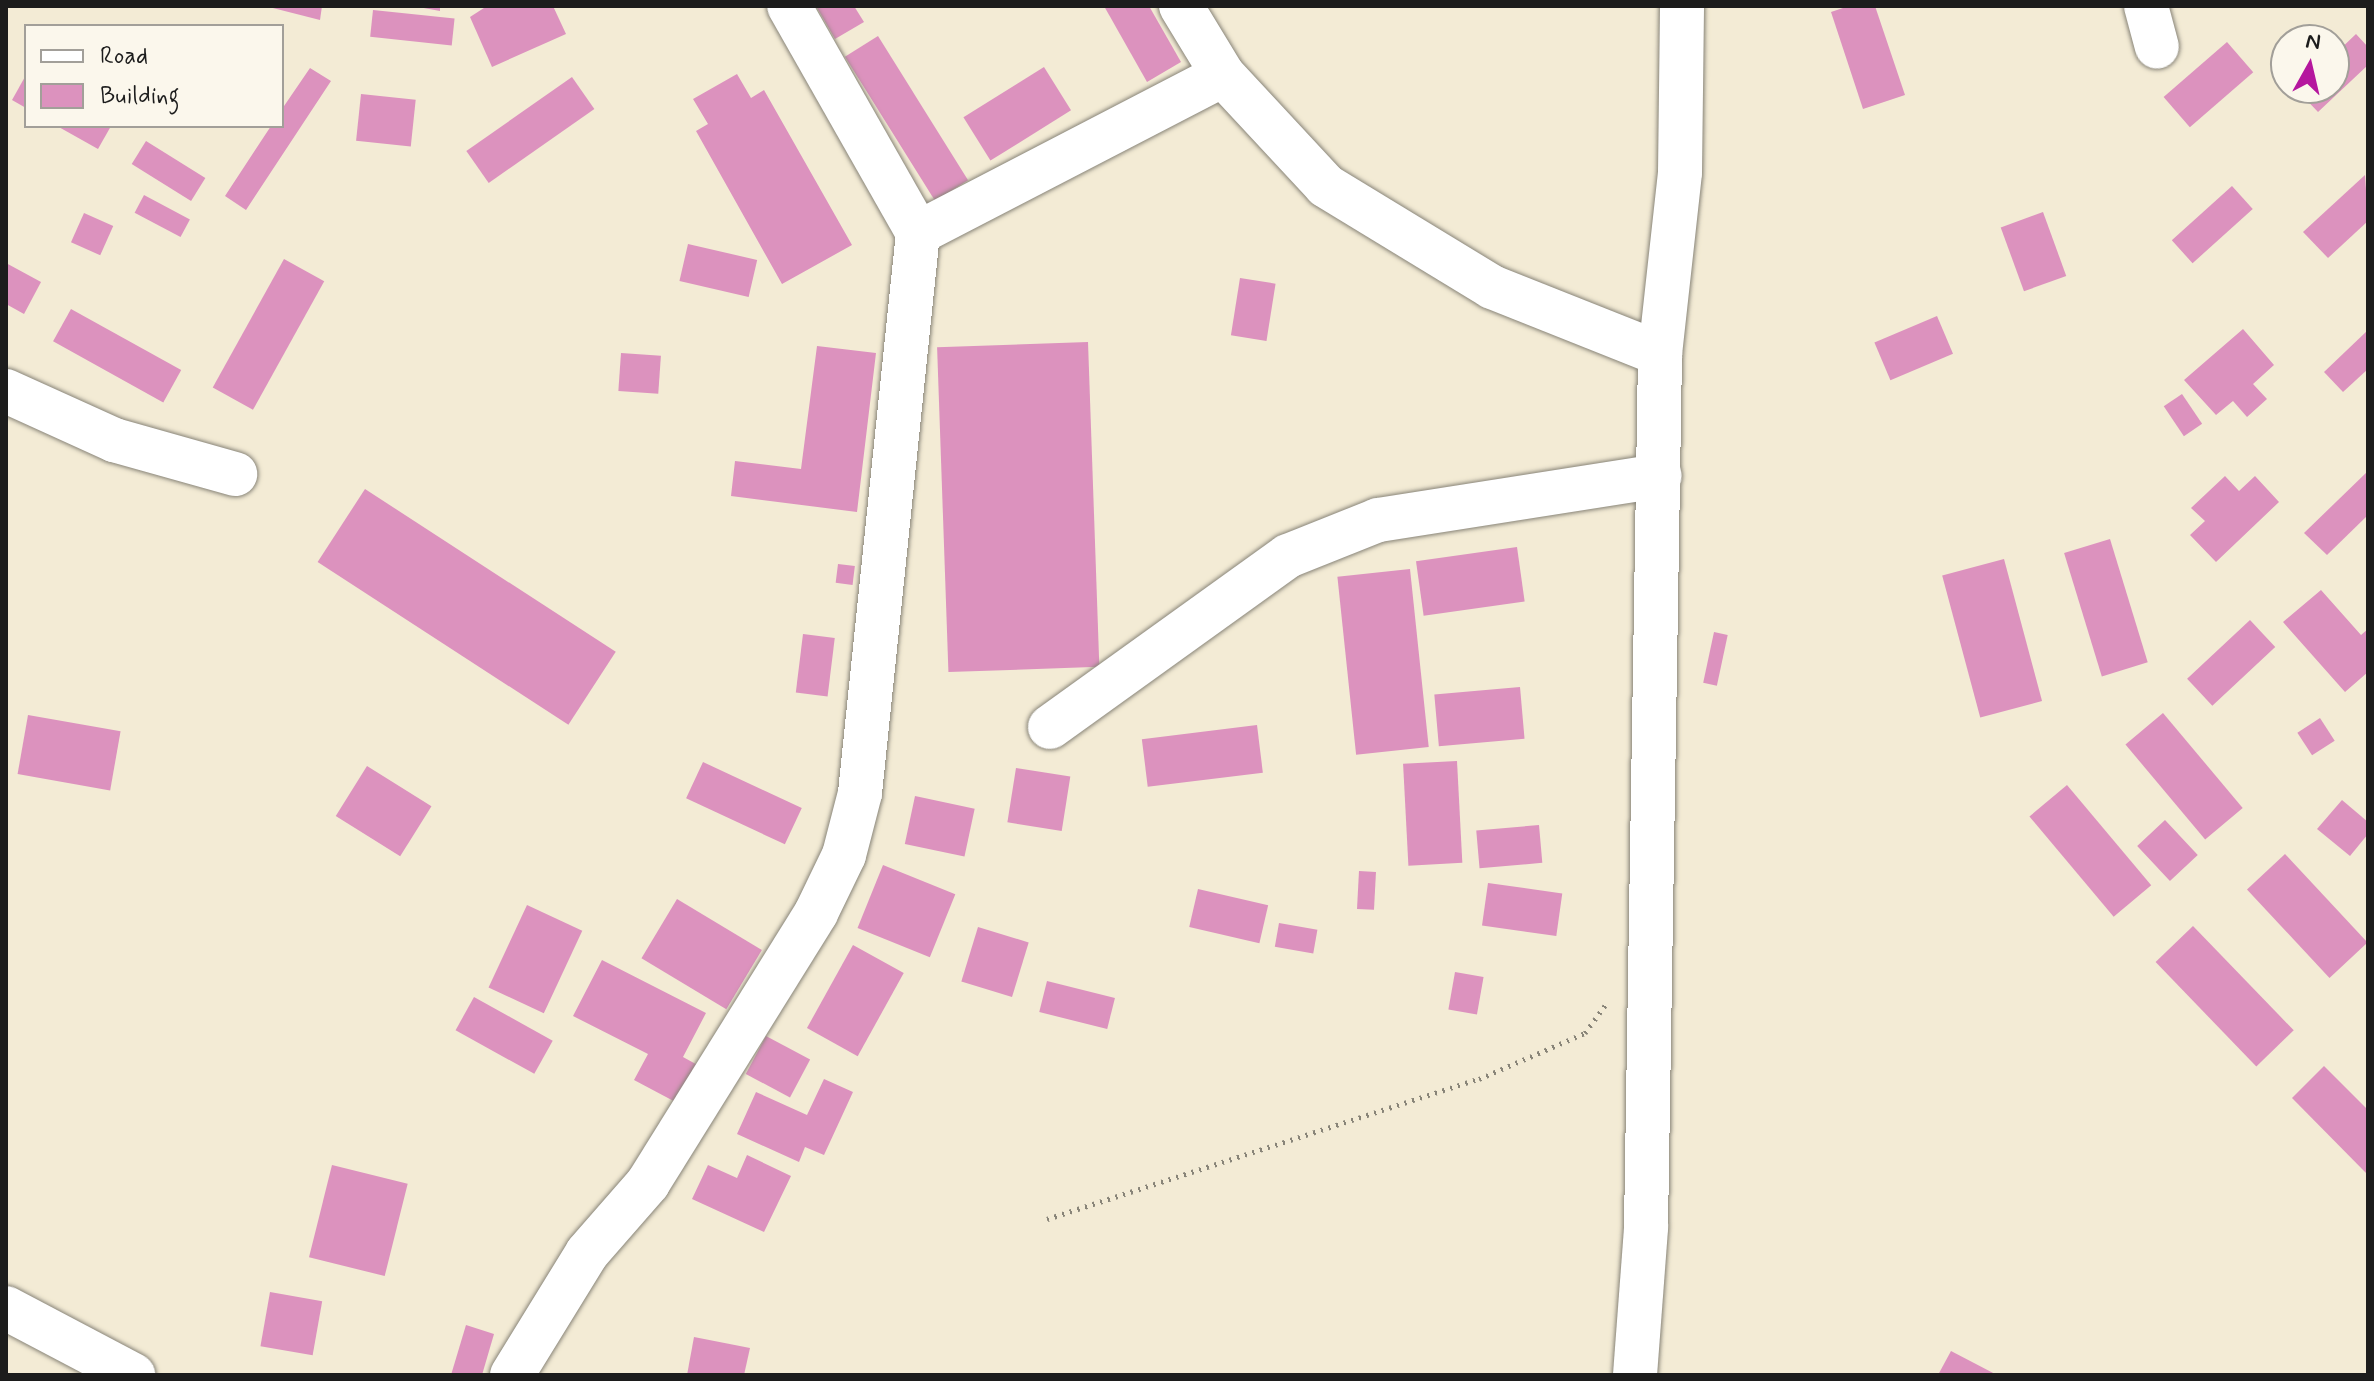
<!DOCTYPE html>
<html>
<head>
<meta charset="utf-8">
<style>
	body { margin:0 }
	#map { position:relative; width:2374px; height:1381px; overflow:hidden; background:#f3ebd5; font-family:Mynerve,sans-serif }
	div>[style] { position:absolute }
	[style*='--x'] { left:calc(var(--x)*1px); top:calc(var(--y)*1px); width:calc(var(--w)*1px); rotate:calc(var(--a)*1deg) }
	.building>* { inset:0; background:#dc92be; transform-origin:0 0 }
	.path>* { height:5px; margin-top:-2.5px; transform-origin:0; background:repeating-linear-gradient(90deg,#888478 0 2px,transparent 0 8px) }
	.roads { filter:drop-shadow(0 0 2px #888478) drop-shadow(0 0 2px #888478) }
	.minor>* { height:44px; margin:-22px; padding:0 22px; transform-origin:22px; border-radius:22px; background:#fff }
	span { translate:-50% -50%; white-space:nowrap; text-align:center; line-height:1.15; -webkit-text-stroke:8px #fbf7ec; paint-order:stroke }
	.frame { position:absolute; inset:0; border:8px solid #1c1c1c; pointer-events:none }
	.legend { position:absolute; left:24px; top:24px; width:260px; height:104px; box-sizing:border-box; background:#fbf7ec; border:2px solid #a29f99; margin:0; padding:10px 14px; list-style:none; font-size:24px; color:#1c1c1c }
	.legend li { display:flex; align-items:center; gap:16px; height:40px }
	.legend b { width:40px; border:2px solid #a29f99 }
	.north { position:absolute; left:2270px; top:24px; width:80px; height:80px; box-sizing:border-box; background:#fbf7ec; border:2px solid #a29f99; border-radius:50%; rotate:8deg; font-size:22px; font-weight:700; line-height:32px; text-align:center; color:#1c1c1c }
	.north::after { content:''; display:block; margin:auto; width:28px; height:36px; background:#b5179e; clip-path:polygon(50% 0,100% 100%,50% 72%,0 100%) }
</style>
</head>
<body>
<div id="map">
	<div class="building">
		<i style="clip-path:polygon(265px 6px,322px 6px,320px 20px)"></i>
		<i style="clip-path:polygon(413px 6px,440px 6px,440px 11px)"></i>
		<i style="clip-path:polygon(487px 6px,553px 6px,566px 34px,492px 67px,470px 17px)"></i>
		<i style="clip-path:polygon(816px 6px,854px 6px,864px 22px,835px 39px)"></i>
		<i style="clip-path:polygon(1104px 6px,1149px 6px,1181px 62px,1147px 82px)"></i>
		<i style="clip-path:polygon(1849px 6px,1875px 6px,1905px 95px,1863px 109px,1831px 12px)"></i>
		<i style="left:373px;top:10px;width:82px;height:27px;rotate:6deg"></i>
		<i style="clip-path:polygon(2356px 34px,2368px 47px,2368px 65px,2318px 112px,2298px 91px,2334px 88px,2334px 55px)"></i>
		<i style="left:878px;top:36px;width:170px;height:39px;rotate:58deg"></i>
		<i style="left:2227px;top:42px;width:40px;height:84px;rotate:49deg"></i>
		<i style="left:1044px;top:67px;width:51px;height:95px;rotate:58deg"></i>
		<i style="clip-path:polygon(310px 68px,331px 81px,246px 210px,225px 196px,271px 126px,282px 126px,282px 109px)"></i>
		<i style="clip-path:polygon(737px 74px,751px 98px,764px 90px,852px 245px,782px 284px,696px 131px,708px 124px,693px 99px)"></i>
		<i style="clip-path:polygon(26px 75px,26px 108px,12px 100px)"></i>
		<i style="left:572px;top:77px;width:39px;height:129px;rotate:55deg"></i>
		<i style="left:361px;top:94px;width:55px;height:47px;rotate:6deg"></i>
		<i style="clip-path:polygon(57px 126px,111px 126px,98px 149px)"></i>
		<i style="left:146px;top:141px;width:70px;height:27px;rotate:32deg"></i>
		<i style="clip-path:polygon(2365px 175px,2368px 221px,2328px 258px,2303px 232px)"></i>
		<i style="left:2232px;top:186px;width:31px;height:81px;rotate:48deg"></i>
		<i style="left:144px;top:195px;width:52px;height:20px;rotate:28deg"></i>
		<i style="left:2043px;top:212px;width:68px;height:45px;rotate:70deg"></i>
		<i style="left:84px;top:213px;width:32px;height:32px;rotate:24deg"></i>
		<i style="left:688px;top:244px;width:71px;height:38px;rotate:13deg"></i>
		<i style="left:284px;top:259px;width:46px;height:147px;rotate:29deg"></i>
		<i style="clip-path:polygon(6px 263px,41px 282px,24px 314px,6px 304px)"></i>
		<i style="left:1240px;top:278px;width:36px;height:58px;rotate:9deg"></i>
		<i style="left:71px;top:309px;width:126px;height:37px;rotate:29deg"></i>
		<i style="left:1937px;top:316px;width:41px;height:68px;rotate:67deg"></i>
		<i style="clip-path:polygon(2243px 329px,2274px 365px,2253px 384px,2267px 399px,2247px 417px,2233px 401px,2216px 415px,2184px 380px)"></i>
		<i style="clip-path:polygon(2368px 330px,2368px 369px,2343px 392px,2324px 372px)"></i>
		<i style="left:1088px;top:342px;width:325px;height:151px;rotate:88deg"></i>
		<i style="clip-path:polygon(817px 346px,876px 353px,857px 512px,731px 496px,735px 461px,801px 469px)"></i>
		<i style="left:621px;top:353px;width:40px;height:38px;rotate:4deg"></i>
		<i style="left:2182px;top:394px;width:36px;height:22px;rotate:56deg"></i>
		<i style="clip-path:polygon(2368px 471px,2368px 515px,2327px 555px,2304px 533px)"></i>
		<i style="clip-path:polygon(2225px 476px,2239px 491px,2255px 476px,2279px 502px,2216px 562px,2190px 535px,2205px 521px,2191px 508px)"></i>
		<i style="left:365px;top:489px;width:299px;height:87px;rotate:33deg"></i>
		<i style="left:2110px;top:539px;width:129px;height:48px;rotate:73deg"></i>
		<i style="left:1517px;top:547px;width:55px;height:102px;rotate:82deg"></i>
		<i style="left:2004px;top:559px;width:147px;height:64px;rotate:75deg"></i>
		<i style="left:838px;top:564px;width:17px;height:19px;rotate:7deg"></i>
		<i style="left:1410px;top:569px;width:179px;height:73px;rotate:84deg"></i>
		<i style="clip-path:polygon(2321px 590px,2361px 635px,2368px 629px,2368px 672px,2345px 692px,2283px 622px)"></i>
		<i style="left:2250px;top:620px;width:37px;height:86px;rotate:47deg"></i>
		<i style="left:1714px;top:632px;width:14px;height:52px;rotate:12deg"></i>
		<i style="left:803px;top:634px;width:32px;height:59px;rotate:7deg"></i>
		<i style="left:1520px;top:687px;width:52px;height:86px;rotate:85deg"></i>
		<i style="left:2163px;top:713px;width:124px;height:49px;rotate:50deg"></i>
		<i style="left:28px;top:715px;width:94px;height:60px;rotate:10deg"></i>
		<i style="left:2320px;top:718px;width:27px;height:27px;rotate:57deg"></i>
		<i style="left:1257px;top:725px;width:48px;height:116px;rotate:83deg"></i>
		<i style="left:1457px;top:761px;width:102px;height:54px;rotate:87deg"></i>
		<i style="left:703px;top:762px;width:109px;height:40px;rotate:25deg"></i>
		<i style="left:367px;top:766px;width:76px;height:59px;rotate:32deg"></i>
		<i style="left:1016px;top:768px;width:55px;height:55px;rotate:9deg"></i>
		<i style="left:2067px;top:785px;width:131px;height:49px;rotate:50deg"></i>
		<i style="left:915px;top:796px;width:61px;height:49px;rotate:12deg"></i>
		<i style="clip-path:polygon(2342px 800px,2368px 822px,2368px 834px,2350px 856px,2317px 829px)"></i>
		<i style="left:2165px;top:820px;width:48px;height:38px;rotate:47deg"></i>
		<i style="left:1539px;top:825px;width:38px;height:63px;rotate:85deg"></i>
		<i style="left:2285px;top:854px;width:121px;height:52px;rotate:47deg"></i>
		<i style="left:883px;top:865px;width:78px;height:68px;rotate:22deg"></i>
		<i style="left:1359px;top:871px;width:17px;height:38px;rotate:3deg"></i>
		<i style="left:1488px;top:883px;width:75px;height:43px;rotate:8deg"></i>
		<i style="left:1198px;top:889px;width:72px;height:39px;rotate:13deg"></i>
		<i style="left:677px;top:899px;width:99px;height:69px;rotate:31deg"></i>
		<i style="left:527px;top:905px;width:61px;height:91px;rotate:25deg"></i>
		<i style="left:1279px;top:923px;width:39px;height:24px;rotate:10deg"></i>
		<i style="left:2193px;top:926px;width:145px;height:52px;rotate:46deg"></i>
		<i style="left:978px;top:927px;width:53px;height:57px;rotate:17deg"></i>
		<i style="left:853px;top:945px;width:58px;height:95px;rotate:29deg"></i>
		<i style="clip-path:polygon(602px 960px,706px 1013px,683px 1057px,703px 1068px,683px 1106px,634px 1080px,648px 1054px,573px 1016px)"></i>
		<i style="left:1455px;top:972px;width:29px;height:38px;rotate:10deg"></i>
		<i style="left:1047px;top:981px;width:70px;height:32px;rotate:14deg"></i>
		<i style="left:474px;top:997px;width:90px;height:38px;rotate:29deg"></i>
		<i style="left:766px;top:1036px;width:50px;height:43px;rotate:28deg"></i>
		<i style="clip-path:polygon(2324px 1066px,2368px 1110px,2368px 1175px,2292px 1098px)"></i>
		<i style="clip-path:polygon(824px 1079px,853px 1092px,824px 1155px,805px 1147px,799px 1162px,737px 1134px,756px 1092px,807px 1115px)"></i>
		<i style="clip-path:polygon(747px 1155px,791px 1176px,764px 1232px,692px 1199px,708px 1165px,737px 1178px)"></i>
		<i style="left:332px;top:1165px;width:78px;height:95px;rotate:14deg"></i>
		<i style="left:270px;top:1292px;width:53px;height:55px;rotate:10deg"></i>
		<i style="clip-path:polygon(466px 1325px,494px 1334px,482px 1375px,451px 1375px)"></i>
		<i style="clip-path:polygon(694px 1337px,750px 1348px,744px 1375px,687px 1375px)"></i>
		<i style="clip-path:polygon(1951px 1351px,1997px 1375px,1938px 1375px)"></i>
	</div>
	<div class="path">
		<i style="--x:1047;--y:1219;--w:454;--a:-18"></i>
		<i style="--x:1479;--y:1079;--w:116;--a:-23.5"></i>
		<i style="--x:1585;--y:1033;--w:37;--a:-54"></i>
	</div>
	<div class="roads">
		<div class="minor">
			<i style="--x:1181;--y:6;--w:81;--a:58.7"></i>
			<i style="--x:1223;--y:75;--w:151;--a:47.1"></i>
			<i style="--x:1326;--y:186;--w:194;--a:31.3"></i>
			<i style="--x:1492;--y:287;--w:181;--a:21.7"></i>
			<i style="--x:2146;--y:6;--w:42;--a:75"></i>
			<i style="--x:918;--y:233;--w:343;--a:-27.4"></i>
			<i style="--x:6;--y:391;--w:119;--a:24.4"></i>
			<i style="--x:114;--y:440;--w:126;--a:15.7"></i>
			<i style="--x:1050;--y:727;--w:293;--a:-35.7"></i>
			<i style="--x:1288;--y:556;--w:97;--a:-21.8"></i>
			<i style="--x:1378;--y:520;--w:285;--a:-8.9"></i>
			<i style="--x:6;--y:1308;--w:144;--a:27.8"></i>
			<i style="--x:512;--y:1375;--w:143;--a:-58.4"></i>
			<i style="--x:587;--y:1253;--w:93;--a:-48.9"></i>
			<i style="--x:648;--y:1183;--w:318;--a:-58.1"></i>
			<i style="--x:816;--y:913;--w:64;--a:-64.2"></i>
			<i style="--x:844;--y:855;--w:64;--a:-75.5"></i>
			<i style="--x:860;--y:793;--w:563;--a:-84.09"></i>
			<i style="--x:918;--y:233;--w:261;--a:-119.6"></i>
			<i style="--x:1635;--y:1375;--w:148;--a:-85.7"></i>
			<i style="--x:1646;--y:1227;--w:873;--a:-89.08"></i>
			<i style="--x:1660;--y:354;--w:183;--a:-83.7"></i>
			<i style="--x:1680;--y:172;--w:166;--a:-89.3"></i>
		</div>
	</div>
	<div class="frame"></div>
	<ul class="legend">
	<li><b style="height:10px;background:#fff"></b>Road</li>
	<li><b style="height:22px;background:#dc92be"></b>Building</li>
	</ul>
	<div class="north">N</div>
</div>
</body>
</html>
